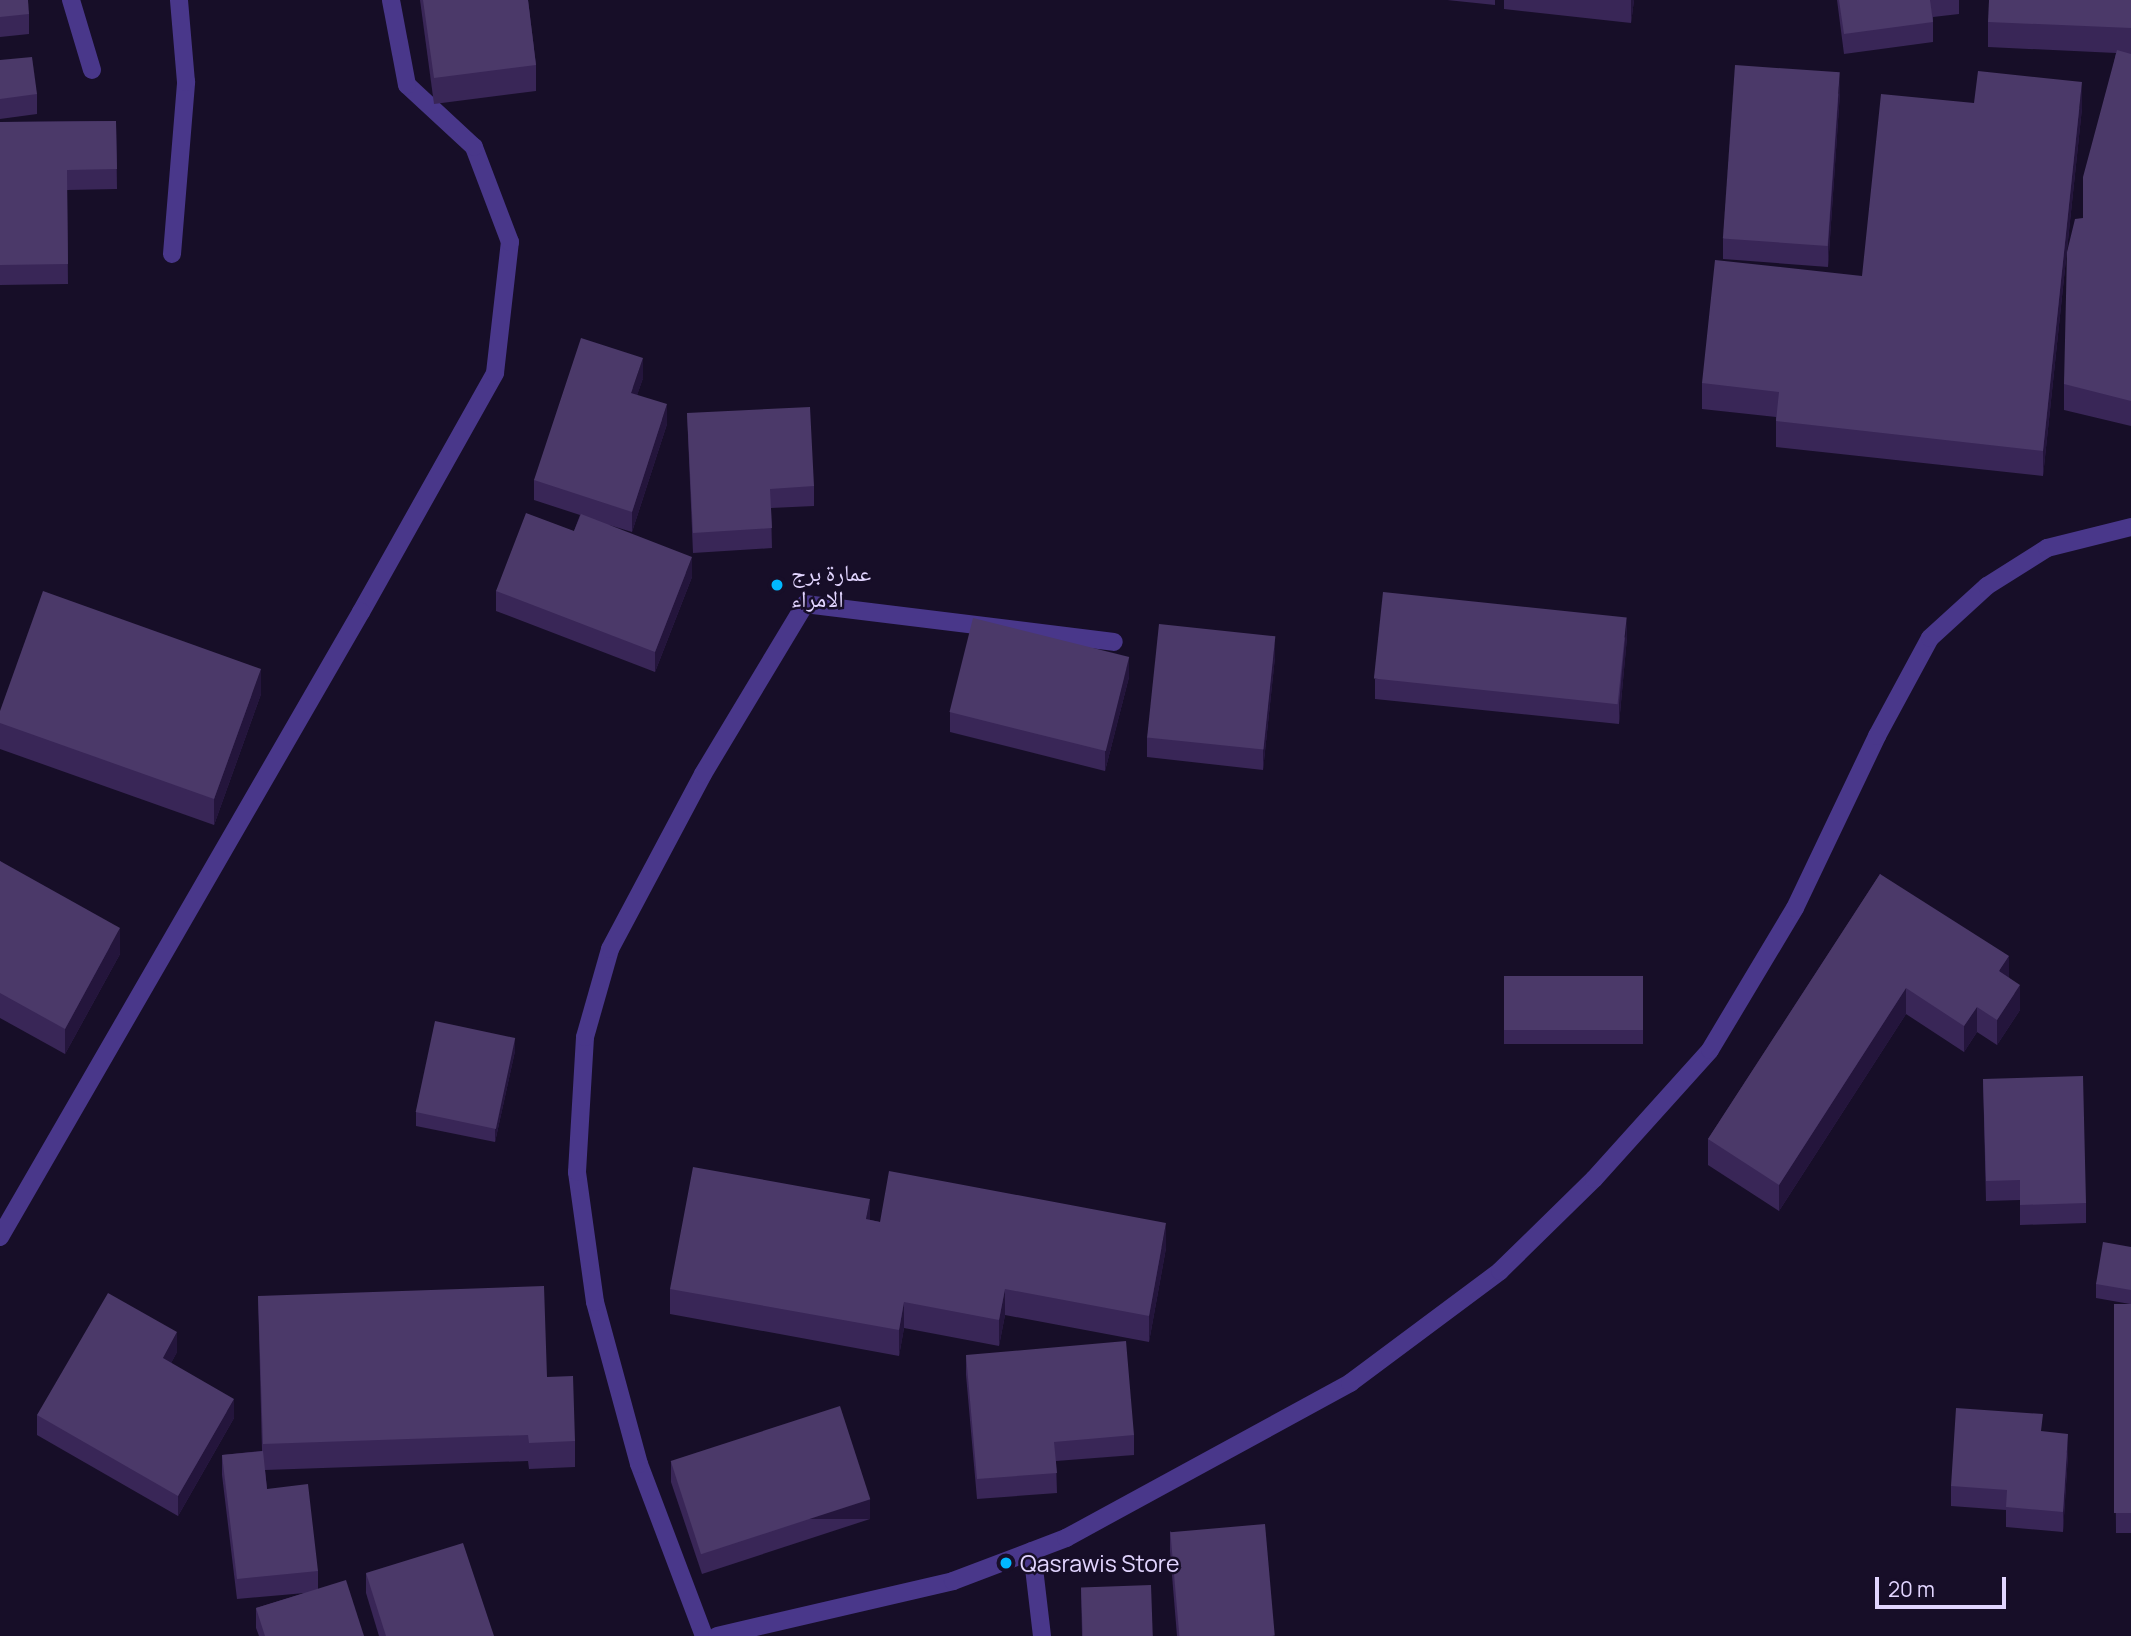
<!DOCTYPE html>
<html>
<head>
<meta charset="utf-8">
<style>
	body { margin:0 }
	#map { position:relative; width:2131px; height:1636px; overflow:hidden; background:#170e28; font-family:Manrope,"Noto Naskh Arabic",sans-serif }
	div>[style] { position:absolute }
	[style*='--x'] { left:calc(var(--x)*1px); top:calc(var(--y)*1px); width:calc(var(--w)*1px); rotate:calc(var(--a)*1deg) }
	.service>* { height:18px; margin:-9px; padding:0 9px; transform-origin:9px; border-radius:9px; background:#49378a }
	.minor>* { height:18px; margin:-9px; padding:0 9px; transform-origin:9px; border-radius:9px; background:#49378a }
	.wall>* { inset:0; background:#392657; transform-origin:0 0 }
	.shaded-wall>* { inset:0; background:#24153c; transform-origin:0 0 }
	.building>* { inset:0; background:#4b3969; transform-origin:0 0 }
	.dots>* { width:19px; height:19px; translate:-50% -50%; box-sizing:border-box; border:4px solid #170e28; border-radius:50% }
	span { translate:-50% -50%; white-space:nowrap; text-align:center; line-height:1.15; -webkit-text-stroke:5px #170e28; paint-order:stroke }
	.poi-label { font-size:23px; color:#e2d5ff }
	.left { translate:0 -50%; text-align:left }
	.scale { position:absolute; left:1875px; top:1577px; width:131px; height:32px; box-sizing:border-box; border:4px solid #e2d5ff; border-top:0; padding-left:9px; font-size:21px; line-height:24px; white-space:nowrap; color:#e2d5ff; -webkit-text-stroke:5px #170e28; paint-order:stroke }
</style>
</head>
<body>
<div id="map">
	<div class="service">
		<i style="--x:71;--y:0;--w:73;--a:73.3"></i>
		<i style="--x:172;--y:254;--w:173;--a:-85.3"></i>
		<i style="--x:186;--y:82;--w:82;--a:-94.9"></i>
		<i style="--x:361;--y:612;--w:274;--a:-60.7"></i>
		<i style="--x:495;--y:373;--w:132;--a:-83.5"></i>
		<i style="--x:510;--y:242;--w:102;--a:-110.8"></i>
		<i style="--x:474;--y:147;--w:91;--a:-137.2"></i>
		<i style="--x:407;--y:85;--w:86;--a:-100.7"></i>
		<i style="--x:1032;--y:1551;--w:86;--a:83.3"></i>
	</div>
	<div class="minor">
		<i style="--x:0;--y:1237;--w:722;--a:-59.99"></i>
		<i style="--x:704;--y:1636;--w:184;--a:-110.7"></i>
		<i style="--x:639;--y:1464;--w:168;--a:-105.2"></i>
		<i style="--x:595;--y:1302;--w:131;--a:-97.9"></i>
		<i style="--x:577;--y:1172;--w:135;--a:-86.6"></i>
		<i style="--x:585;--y:1037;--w:91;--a:-74.1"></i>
		<i style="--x:610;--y:949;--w:198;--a:-62"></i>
		<i style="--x:703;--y:774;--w:198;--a:-59"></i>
		<i style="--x:805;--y:604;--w:311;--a:7"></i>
		<i style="--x:717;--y:1636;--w:242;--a:-13.1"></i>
		<i style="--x:953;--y:1581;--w:121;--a:-20.8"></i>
		<i style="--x:1066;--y:1538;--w:324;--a:-28.6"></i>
		<i style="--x:1350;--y:1383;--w:187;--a:-36.7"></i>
		<i style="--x:1500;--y:1271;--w:132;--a:-44.4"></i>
		<i style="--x:1594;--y:1179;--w:173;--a:-48"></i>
		<i style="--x:1710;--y:1050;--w:165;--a:-59.1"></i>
		<i style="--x:1795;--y:908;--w:191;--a:-64.5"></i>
		<i style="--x:1877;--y:736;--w:111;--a:-61.6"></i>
		<i style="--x:1930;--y:638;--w:77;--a:-42.4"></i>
		<i style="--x:1987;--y:586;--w:71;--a:-32.3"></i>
		<i style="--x:2047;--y:548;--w:87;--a:-14"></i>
	</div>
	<div class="wall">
		<i style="clip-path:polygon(0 0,29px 14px,29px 34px,0 37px)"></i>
		<i style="clip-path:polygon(420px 0,528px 0,536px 65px,536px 91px,434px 104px)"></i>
		<i style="clip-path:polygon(1447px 0,1495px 0,1495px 5px)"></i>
		<i style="clip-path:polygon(1504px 0,1634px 0,1631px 23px,1504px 9px)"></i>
		<i style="clip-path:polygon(1837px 0,1959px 0,1959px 14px,1933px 17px,1933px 42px,1844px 54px)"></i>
		<i style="clip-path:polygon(2131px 0,2131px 426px,2064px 410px,2064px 384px,2083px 218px,2116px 53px,1988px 47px,1988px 22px)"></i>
		<i style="clip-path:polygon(0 60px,37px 94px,37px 114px,0 119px)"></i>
		<i style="clip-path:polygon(1840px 92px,1828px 267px,1723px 259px,1723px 239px)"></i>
		<i style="clip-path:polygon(1974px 103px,2082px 108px,2043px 476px,1776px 447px,1776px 417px,1702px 409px,1702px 383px,1862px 276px)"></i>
		<i style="clip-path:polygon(116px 121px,117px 189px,67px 190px,68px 284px,0 285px,0 122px)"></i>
		<i style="clip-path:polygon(643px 378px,637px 395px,667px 424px,632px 532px,609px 525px,692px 577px,655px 672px,496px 611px,496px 591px,574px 531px,580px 515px,534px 500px,534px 480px)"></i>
		<i style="clip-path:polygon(687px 413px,814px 486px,814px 506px,771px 508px,772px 548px,693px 553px)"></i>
		<i style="clip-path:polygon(1627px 637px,1619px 724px,1375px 699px,1375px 679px)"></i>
		<i style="clip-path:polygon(1275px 657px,1263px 770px,1147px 757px,1147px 737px)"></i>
		<i style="clip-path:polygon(1129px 677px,1105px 771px,950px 732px,950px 712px)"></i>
		<i style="clip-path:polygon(261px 694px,214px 825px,0 749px,0 711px)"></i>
		<i style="clip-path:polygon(0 861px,120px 954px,65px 1054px,0 1018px)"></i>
		<i style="clip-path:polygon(1880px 874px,2009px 977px,2020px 1010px,1997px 1045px,1977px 1032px,1964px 1052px,1906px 1014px,1779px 1211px,1708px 1165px,1708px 1139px)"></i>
		<i style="left:1643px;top:976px;width:68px;height:139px;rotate:90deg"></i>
		<i style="clip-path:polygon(515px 1051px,495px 1142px,416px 1126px,416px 1112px)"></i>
		<i style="clip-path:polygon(1983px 1079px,2086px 1203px,2086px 1223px,2020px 1225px,2020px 1200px,1986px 1201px)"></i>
		<i style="clip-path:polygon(870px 1220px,880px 1222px,1166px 1248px,1149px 1342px,1005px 1315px,999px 1346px,904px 1328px,899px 1356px,670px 1314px,670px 1289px)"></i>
		<i style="clip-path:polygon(2131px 1247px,2131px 1533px,2116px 1533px,2114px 1304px,2130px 1304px,2096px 1298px,2096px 1284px)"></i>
		<i style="clip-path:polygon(258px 1296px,547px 1377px,575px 1441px,575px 1467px,529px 1469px,528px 1461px,265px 1470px,267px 1489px,318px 1571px,318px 1589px,364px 1636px,259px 1636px,256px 1628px,256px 1608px,305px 1593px,237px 1599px,222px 1475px,222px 1455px,262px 1451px)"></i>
		<i style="clip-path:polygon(177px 1352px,171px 1363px,234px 1418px,178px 1516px,37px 1435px,37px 1415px)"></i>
		<i style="clip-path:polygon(966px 1355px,1134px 1435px,1134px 1455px,1056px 1461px,1057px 1493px,977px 1499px,966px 1375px)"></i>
		<i style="clip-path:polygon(2043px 1432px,2068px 1454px,2063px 1532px,2006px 1527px,2006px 1510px,1951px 1506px,1951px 1486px)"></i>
		<i style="clip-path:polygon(671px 1462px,870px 1519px,702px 1574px,671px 1482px)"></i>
		<i style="clip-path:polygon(1170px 1531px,1274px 1636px,1177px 1636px,1170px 1551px)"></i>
		<i style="clip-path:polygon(366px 1573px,494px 1636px,379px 1636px,366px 1593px)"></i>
		<i style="clip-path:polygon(1081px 1588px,1153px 1636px,1082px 1636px)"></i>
	</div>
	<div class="shaded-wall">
		<i style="clip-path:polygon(1631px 0,1634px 0,1631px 23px)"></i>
		<i style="clip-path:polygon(1840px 72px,1840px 92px,1828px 267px,1828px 247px)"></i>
		<i style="clip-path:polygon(2082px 82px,2082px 108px,2043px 476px,2043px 451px)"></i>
		<i style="clip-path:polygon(643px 358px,643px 378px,631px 413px,631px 393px)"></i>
		<i style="clip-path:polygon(667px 404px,667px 424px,632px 532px,632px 512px)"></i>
		<i style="clip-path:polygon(692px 557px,692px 577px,655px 672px,655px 652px)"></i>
		<i style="clip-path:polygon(1627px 617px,1627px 637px,1619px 724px,1619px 704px)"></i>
		<i style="clip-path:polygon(1275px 637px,1275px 657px,1263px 770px,1263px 750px)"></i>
		<i style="clip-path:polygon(1129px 657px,1129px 677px,1105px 771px,1105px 751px)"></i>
		<i style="clip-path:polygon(261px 669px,261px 694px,214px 825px,214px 799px)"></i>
		<i style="clip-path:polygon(120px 928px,120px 954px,65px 1054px,65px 1029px)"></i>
		<i style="clip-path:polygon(2009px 956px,2009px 982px,1999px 971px)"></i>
		<i style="clip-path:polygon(2020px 985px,2020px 1010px,1997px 1045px,1997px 1020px)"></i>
		<i style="clip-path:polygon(1906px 988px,1906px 1014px,1779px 1211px,1779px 1185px)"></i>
		<i style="clip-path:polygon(1977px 1007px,1977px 1032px,1964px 1052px,1964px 1026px)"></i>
		<i style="clip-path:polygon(515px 1038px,515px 1051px,495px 1142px,495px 1128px)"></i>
		<i style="clip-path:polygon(870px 1199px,870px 1224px,866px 1219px)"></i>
		<i style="clip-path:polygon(1166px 1223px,1166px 1248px,1149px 1342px,1149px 1316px)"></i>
		<i style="clip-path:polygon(1005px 1289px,1005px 1315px,999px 1346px,999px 1320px)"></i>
		<i style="clip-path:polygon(904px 1302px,904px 1328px,899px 1356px,899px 1330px)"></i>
		<i style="clip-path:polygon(177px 1332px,177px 1352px,163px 1378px,163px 1358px)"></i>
		<i style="clip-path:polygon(234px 1399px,234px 1418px,178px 1516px,178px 1496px)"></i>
		<i style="clip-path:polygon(2068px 1434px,2068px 1454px,2063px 1532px,2063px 1512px)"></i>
		<i style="left:870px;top:1499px;width:20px;height:177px;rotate:90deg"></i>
	</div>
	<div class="building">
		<i style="clip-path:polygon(0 0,28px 0,29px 14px,0 17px)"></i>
		<i style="clip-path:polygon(423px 0,528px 0,536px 65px,434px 78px)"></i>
		<i style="clip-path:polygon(1839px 0,1930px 0,1933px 22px,1844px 34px)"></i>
		<i style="clip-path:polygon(1989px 0,2131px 0,2131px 28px,1988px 22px)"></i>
		<i style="clip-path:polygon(2117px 50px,2131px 54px,2131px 401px,2064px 384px,2067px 252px,2075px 219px,2083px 218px,2083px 177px)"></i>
		<i style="clip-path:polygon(32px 57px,37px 94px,0 99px,0 60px)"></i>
		<i style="left:1735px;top:65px;width:105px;height:174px;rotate:4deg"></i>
		<i style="clip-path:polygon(1978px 71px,2082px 82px,2043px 451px,1776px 421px,1779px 392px,1702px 383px,1715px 260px,1862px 276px,1881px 94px,1974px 103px)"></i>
		<i style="clip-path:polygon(116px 121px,117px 169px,67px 170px,68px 264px,0 265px,0 122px)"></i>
		<i style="clip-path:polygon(581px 338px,643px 358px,631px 393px,667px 404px,632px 512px,534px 480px)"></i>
		<i style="clip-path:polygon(810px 407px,814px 486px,770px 489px,772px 528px,693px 533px,687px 413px)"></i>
		<i style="clip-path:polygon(526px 513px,574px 531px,581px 514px,692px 557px,655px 652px,496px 591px)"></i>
		<i style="clip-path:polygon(43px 591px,261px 669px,214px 799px,0 723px,0 711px)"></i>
		<i style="left:1383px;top:592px;width:245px;height:87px;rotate:6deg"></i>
		<i style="left:973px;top:618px;width:161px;height:97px;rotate:14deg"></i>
		<i style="left:1159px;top:624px;width:117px;height:114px;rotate:6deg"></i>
		<i style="clip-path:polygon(0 861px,120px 928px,65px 1029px,0 993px)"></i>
		<i style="clip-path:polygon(1880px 874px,2009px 956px,1999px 971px,2020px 985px,1997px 1020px,1977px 1007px,1964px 1026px,1906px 988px,1779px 1185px,1708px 1139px)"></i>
		<i style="left:1643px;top:976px;width:54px;height:139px;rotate:90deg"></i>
		<i style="left:435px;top:1021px;width:82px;height:93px;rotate:12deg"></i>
		<i style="clip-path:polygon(2083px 1076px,2086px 1203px,2020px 1205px,2020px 1180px,1986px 1181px,1983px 1079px)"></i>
		<i style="clip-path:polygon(693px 1167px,870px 1199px,866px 1219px,880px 1222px,889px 1171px,1166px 1223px,1149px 1316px,1005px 1289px,999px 1320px,904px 1302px,899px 1330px,670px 1289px)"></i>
		<i style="clip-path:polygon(2103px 1242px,2131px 1247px,2131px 1290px,2096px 1284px)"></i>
		<i style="clip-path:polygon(544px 1286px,547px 1377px,573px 1376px,575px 1441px,529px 1443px,528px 1435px,263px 1444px,258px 1296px)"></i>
		<i style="clip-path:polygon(108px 1293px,177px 1332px,163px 1358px,234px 1399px,178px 1496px,37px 1415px)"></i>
		<i style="left:2114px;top:1304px;width:17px;height:209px"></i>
		<i style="clip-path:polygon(1126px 1341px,1134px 1435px,1054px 1442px,1057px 1473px,977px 1479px,966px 1355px)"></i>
		<i style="left:840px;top:1406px;width:98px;height:178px;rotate:72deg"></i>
		<i style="clip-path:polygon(1956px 1408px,2043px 1414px,2041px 1431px,2068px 1434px,2063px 1512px,2006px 1507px,2007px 1490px,1951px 1486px)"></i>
		<i style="clip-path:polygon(263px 1451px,267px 1489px,308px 1484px,318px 1571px,237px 1579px,222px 1455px)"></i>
		<i style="left:1265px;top:1524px;width:112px;height:95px;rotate:85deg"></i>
		<i style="clip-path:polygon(463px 1543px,494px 1636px,386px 1636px,366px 1573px)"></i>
		<i style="clip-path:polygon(346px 1580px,364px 1636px,265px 1636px,256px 1608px)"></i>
		<i style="left:1151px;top:1585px;width:51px;height:70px;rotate:88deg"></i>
	</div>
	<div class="dots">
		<i style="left:777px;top:585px;background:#01b8ff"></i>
		<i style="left:1006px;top:1563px;background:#01b8ff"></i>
	</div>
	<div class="poi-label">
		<span class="left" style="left:791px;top:585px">عمارة برج<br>الامراء</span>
		<span class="left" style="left:1020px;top:1563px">Qasrawis Store</span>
	</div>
	<div class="scale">20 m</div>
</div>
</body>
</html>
